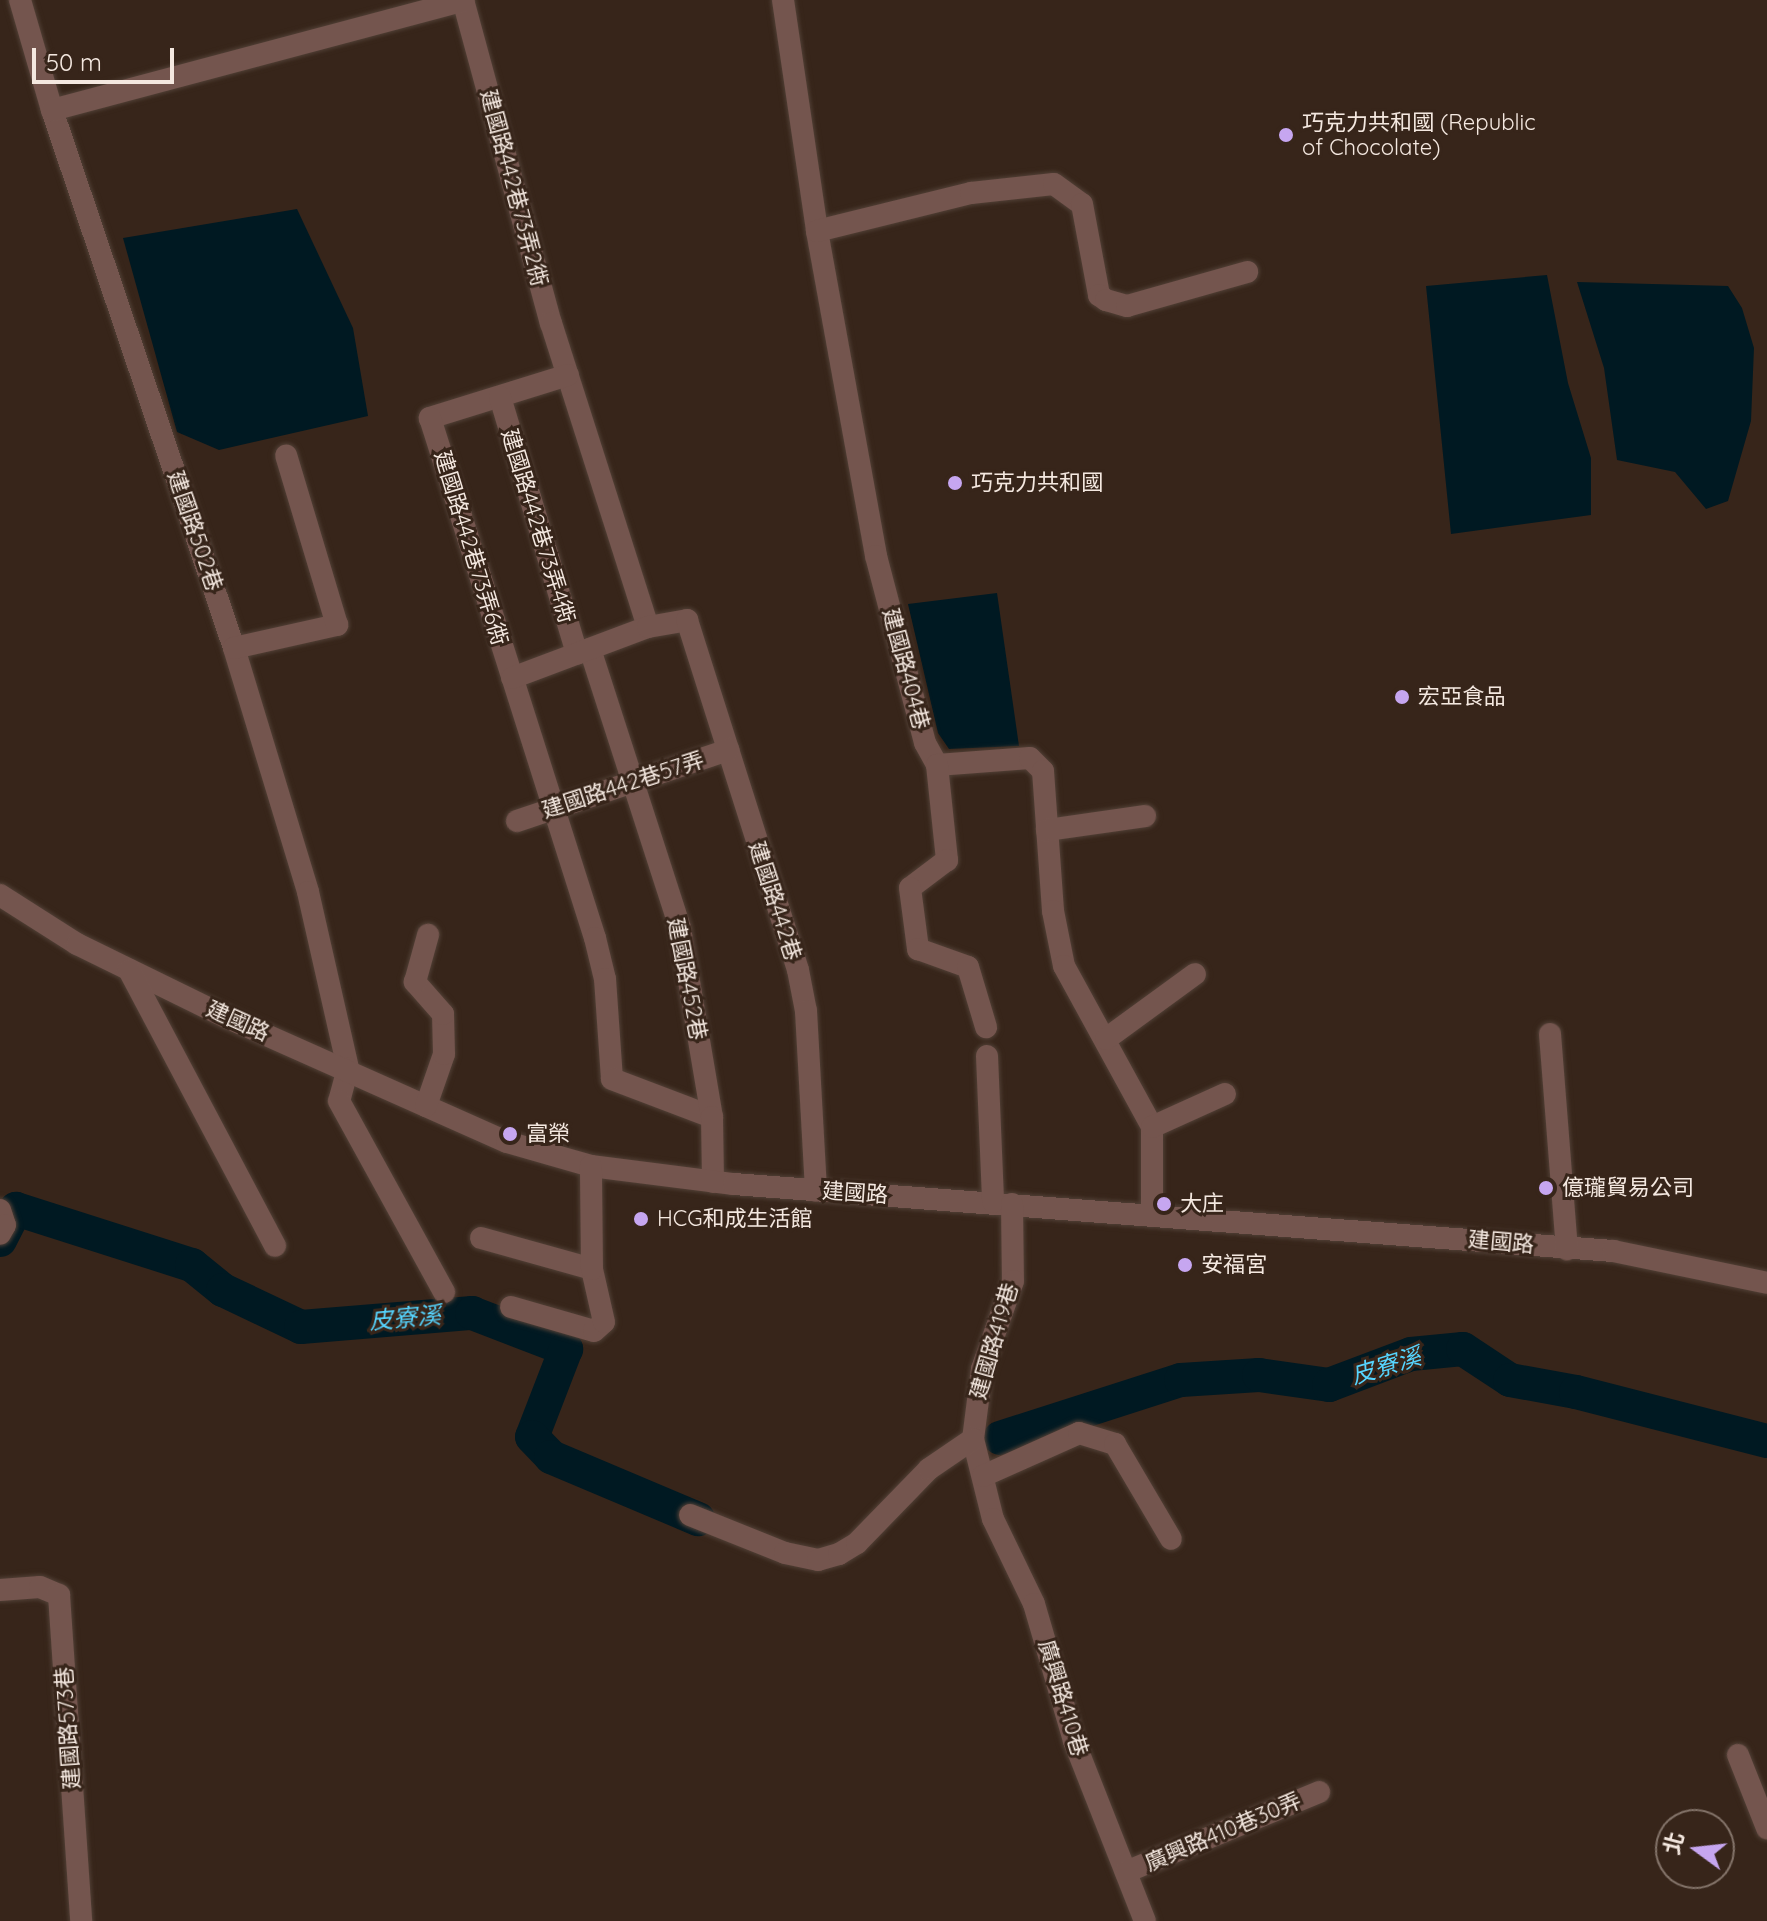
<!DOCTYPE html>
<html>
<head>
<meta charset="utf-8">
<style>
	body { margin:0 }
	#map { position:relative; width:1767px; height:1921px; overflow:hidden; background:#37251a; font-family:Quicksand,"Noto Sans TC",sans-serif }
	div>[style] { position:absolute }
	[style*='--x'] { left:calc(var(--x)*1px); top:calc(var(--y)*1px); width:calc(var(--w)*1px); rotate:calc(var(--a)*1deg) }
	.water>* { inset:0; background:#001922 }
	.river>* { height:34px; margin:-17px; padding:0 17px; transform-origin:17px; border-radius:17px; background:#001922 }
	.roads { filter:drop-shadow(0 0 2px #514036) drop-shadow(0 0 2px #514036) }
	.minor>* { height:22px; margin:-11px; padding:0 11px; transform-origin:11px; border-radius:11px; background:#74554e }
	.dots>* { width:22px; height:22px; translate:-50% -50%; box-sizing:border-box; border:4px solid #37251a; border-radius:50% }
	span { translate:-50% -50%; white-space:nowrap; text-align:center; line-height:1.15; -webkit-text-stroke:6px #37251a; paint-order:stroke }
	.poi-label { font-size:22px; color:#f4e8e0 }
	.left { translate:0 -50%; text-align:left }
	.street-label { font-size:22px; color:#f4e8e0 }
	.water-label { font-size:24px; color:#56d5ff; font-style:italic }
	.north { position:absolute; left:1655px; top:1809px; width:80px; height:80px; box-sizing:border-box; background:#37251a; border:2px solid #837369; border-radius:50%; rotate:285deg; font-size:22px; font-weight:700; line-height:32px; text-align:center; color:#f4e8e0 }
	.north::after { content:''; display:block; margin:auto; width:28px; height:36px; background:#c6a6f0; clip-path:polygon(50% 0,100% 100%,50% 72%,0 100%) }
	.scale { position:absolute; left:32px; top:48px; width:142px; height:36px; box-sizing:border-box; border:4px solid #f4e8e0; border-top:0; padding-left:10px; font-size:24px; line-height:28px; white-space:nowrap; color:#f4e8e0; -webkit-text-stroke:6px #37251a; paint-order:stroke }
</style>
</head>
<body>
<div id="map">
	<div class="water">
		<i style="clip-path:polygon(297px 209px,353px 328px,368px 416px,219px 450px,177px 432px,123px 238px)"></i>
		<i style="clip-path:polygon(1547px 275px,1568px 383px,1591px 458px,1591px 515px,1451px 534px,1426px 286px)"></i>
		<i style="clip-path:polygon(1577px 282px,1728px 286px,1742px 308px,1754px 348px,1751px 421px,1728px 501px,1706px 509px,1675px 472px,1617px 460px,1604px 368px)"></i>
		<i style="clip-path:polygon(997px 593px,1019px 746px,949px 749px,938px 733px,908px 604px)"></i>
	</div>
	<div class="river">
		<i style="--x:0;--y:1240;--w:35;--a:-63"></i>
		<i style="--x:16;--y:1209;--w:185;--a:17.7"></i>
		<i style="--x:192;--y:1265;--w:40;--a:39"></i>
		<i style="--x:223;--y:1290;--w:86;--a:25.4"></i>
		<i style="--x:301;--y:1327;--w:172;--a:-4.7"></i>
		<i style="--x:472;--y:1313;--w:101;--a:21"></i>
		<i style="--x:566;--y:1349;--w:94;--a:111.1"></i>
		<i style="--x:532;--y:1437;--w:28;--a:46"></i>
		<i style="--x:551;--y:1457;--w:160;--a:22.9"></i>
		<i style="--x:1000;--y:1438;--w:190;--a:-17.8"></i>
		<i style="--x:1181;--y:1380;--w:78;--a:-3.7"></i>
		<i style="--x:1259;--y:1375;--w:71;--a:8.1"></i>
		<i style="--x:1329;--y:1385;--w:88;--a:-20.7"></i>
		<i style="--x:1411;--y:1354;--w:52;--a:-5.5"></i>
		<i style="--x:1463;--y:1349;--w:56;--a:33.4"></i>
		<i style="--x:1510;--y:1380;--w:67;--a:10.3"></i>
		<i style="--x:1576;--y:1392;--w:197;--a:14.4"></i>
	</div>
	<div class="roads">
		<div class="minor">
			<i style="--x:20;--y:0;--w:115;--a:73.8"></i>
			<i style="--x:52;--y:110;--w:568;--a:71.31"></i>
			<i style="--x:234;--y:648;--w:255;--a:73.1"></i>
			<i style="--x:308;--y:892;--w:180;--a:77.2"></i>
			<i style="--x:348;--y:1068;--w:34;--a:105"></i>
			<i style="--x:339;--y:1101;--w:218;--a:61.2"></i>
			<i style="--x:463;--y:0;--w:335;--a:74.8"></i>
			<i style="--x:551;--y:323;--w:319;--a:72.3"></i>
			<i style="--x:783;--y:0;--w:233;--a:81.6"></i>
			<i style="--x:817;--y:231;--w:330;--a:79.7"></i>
			<i style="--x:876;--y:556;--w:193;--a:75.3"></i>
			<i style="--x:925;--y:743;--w:25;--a:61"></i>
			<i style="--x:937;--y:765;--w:93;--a:-4.3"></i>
			<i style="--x:1030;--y:758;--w:18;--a:45"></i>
			<i style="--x:1043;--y:771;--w:140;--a:85.9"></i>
			<i style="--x:1053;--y:911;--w:56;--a:78.7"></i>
			<i style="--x:1064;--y:966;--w:183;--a:61.3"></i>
			<i style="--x:1152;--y:1127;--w:88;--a:90"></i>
			<i style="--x:52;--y:110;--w:426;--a:-14.9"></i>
			<i style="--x:817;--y:231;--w:159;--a:-13.9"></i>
			<i style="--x:971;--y:193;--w:83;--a:-6.2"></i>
			<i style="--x:1054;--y:184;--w:34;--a:36"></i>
			<i style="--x:1082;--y:204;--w:93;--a:79.4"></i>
			<i style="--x:1099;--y:295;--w:9;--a:36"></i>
			<i style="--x:1106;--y:300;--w:22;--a:16"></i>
			<i style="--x:1127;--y:306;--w:125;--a:-15.8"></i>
			<i style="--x:568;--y:375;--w:145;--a:162.7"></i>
			<i style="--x:430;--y:418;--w:546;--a:72.4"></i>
			<i style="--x:595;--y:938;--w:42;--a:76.3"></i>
			<i style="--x:605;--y:979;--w:100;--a:86"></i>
			<i style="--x:612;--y:1079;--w:107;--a:20.8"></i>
			<i style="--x:500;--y:397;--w:268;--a:73.3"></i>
			<i style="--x:234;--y:648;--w:106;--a:-12.6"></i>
			<i style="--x:337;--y:625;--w:177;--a:-106.7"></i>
			<i style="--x:590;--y:649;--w:293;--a:72.1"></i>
			<i style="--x:680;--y:928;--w:192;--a:80.4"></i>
			<i style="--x:712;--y:1117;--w:65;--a:89.1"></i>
			<i style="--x:512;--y:678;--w:145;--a:-20.6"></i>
			<i style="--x:648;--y:627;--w:40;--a:-10"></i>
			<i style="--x:687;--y:620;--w:367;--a:72.4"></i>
			<i style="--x:798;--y:970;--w:42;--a:79"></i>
			<i style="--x:806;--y:1011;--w:180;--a:86.8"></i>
			<i style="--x:937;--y:765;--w:96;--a:84"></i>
			<i style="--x:947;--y:860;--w:46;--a:142.9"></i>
			<i style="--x:910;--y:888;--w:62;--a:82.5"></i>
			<i style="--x:918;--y:949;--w:53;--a:19.8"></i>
			<i style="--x:968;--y:967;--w:63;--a:73.3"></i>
			<i style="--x:517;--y:821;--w:223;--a:-18.6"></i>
			<i style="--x:1047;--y:830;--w:99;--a:-8.1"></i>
			<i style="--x:0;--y:895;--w:91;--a:32.5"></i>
			<i style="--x:77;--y:944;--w:168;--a:26.1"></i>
			<i style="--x:228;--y:1018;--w:305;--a:24"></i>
			<i style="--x:507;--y:1142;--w:87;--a:15.9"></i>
			<i style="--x:591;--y:1166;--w:144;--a:7.2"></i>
			<i style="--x:734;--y:1184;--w:882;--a:4.36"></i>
			<i style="--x:1613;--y:1251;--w:157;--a:11.7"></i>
			<i style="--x:129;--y:970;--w:312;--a:62.1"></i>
			<i style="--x:1550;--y:1034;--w:216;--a:85.5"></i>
			<i style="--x:1106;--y:1039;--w:110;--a:-36.1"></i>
			<i style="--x:987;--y:1056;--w:146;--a:87.6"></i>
			<i style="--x:426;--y:1106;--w:55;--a:-70.9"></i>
			<i style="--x:444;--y:1054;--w:40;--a:-91.4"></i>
			<i style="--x:443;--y:1014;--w:43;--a:-131.2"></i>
			<i style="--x:415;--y:982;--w:49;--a:-74.5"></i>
			<i style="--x:1152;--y:1127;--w:80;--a:-24.3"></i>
			<i style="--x:1012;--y:1204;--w:77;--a:89.3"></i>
			<i style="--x:1013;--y:1281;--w:93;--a:109.4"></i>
			<i style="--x:982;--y:1369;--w:71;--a:97.3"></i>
			<i style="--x:973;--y:1439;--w:82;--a:76"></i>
			<i style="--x:993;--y:1519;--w:94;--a:64.2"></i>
			<i style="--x:1034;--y:1604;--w:143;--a:73.7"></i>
			<i style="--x:1074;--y:1741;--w:193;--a:68.5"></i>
			<i style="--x:0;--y:1210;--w:16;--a:72"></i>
			<i style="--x:5;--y:1225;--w:10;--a:119"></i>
			<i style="--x:481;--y:1238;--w:115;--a:15.6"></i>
			<i style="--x:511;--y:1307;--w:86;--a:16.1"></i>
			<i style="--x:594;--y:1331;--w:13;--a:-42"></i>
			<i style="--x:604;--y:1322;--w:54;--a:-102.8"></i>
			<i style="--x:592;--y:1269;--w:103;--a:-90.6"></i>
			<i style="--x:983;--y:1476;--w:105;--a:-24.1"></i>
			<i style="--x:1079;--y:1433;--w:38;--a:17"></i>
			<i style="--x:1115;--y:1444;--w:110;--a:59.5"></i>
			<i style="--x:690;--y:1515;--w:102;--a:21.8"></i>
			<i style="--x:785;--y:1553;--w:34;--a:12"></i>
			<i style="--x:818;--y:1560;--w:22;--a:-16"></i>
			<i style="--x:839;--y:1554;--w:21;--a:-31"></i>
			<i style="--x:857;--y:1543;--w:103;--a:-45.8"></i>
			<i style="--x:929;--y:1469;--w:53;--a:-34.3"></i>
			<i style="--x:0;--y:1590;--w:40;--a:-4.3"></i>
			<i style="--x:40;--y:1587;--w:21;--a:23"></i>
			<i style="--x:59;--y:1595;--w:327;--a:86.1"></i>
			<i style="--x:1738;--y:1755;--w:79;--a:68.3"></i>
			<i style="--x:1126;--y:1872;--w:209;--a:-22.5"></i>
		</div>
	</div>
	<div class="dots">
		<i style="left:1286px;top:135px;background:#c6a6f0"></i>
		<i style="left:955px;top:483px;background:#c6a6f0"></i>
		<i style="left:1402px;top:697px;background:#c6a6f0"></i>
		<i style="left:510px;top:1134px;background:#c6a6f0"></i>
		<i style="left:1546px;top:1188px;background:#c6a6f0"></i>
		<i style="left:1164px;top:1204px;background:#c6a6f0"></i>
		<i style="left:641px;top:1219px;background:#c6a6f0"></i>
		<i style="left:1185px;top:1265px;background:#c6a6f0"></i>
	</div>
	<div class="poi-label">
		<span class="left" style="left:1302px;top:135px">巧克力共和國 (Republic<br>of Chocolate)</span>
		<span class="left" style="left:971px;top:483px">巧克力共和國</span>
		<span class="left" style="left:1418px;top:697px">宏亞食品</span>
		<span class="left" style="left:526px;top:1134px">富榮</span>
		<span class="left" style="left:1562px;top:1188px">億瓏貿易公司</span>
		<span class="left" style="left:1180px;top:1204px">大庄</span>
		<span class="left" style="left:657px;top:1219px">HCG和成生活館</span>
		<span class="left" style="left:1201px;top:1265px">安福宮</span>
	</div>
	<div class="street-label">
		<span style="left:514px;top:188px;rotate:75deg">建國路442巷73弄2衖</span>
		<span style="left:538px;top:526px;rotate:73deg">建國路442巷73弄4衖</span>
		<span style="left:195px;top:531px;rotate:71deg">建國路502巷</span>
		<span style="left:471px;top:548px;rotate:73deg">建國路442巷73弄6衖</span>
		<span style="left:906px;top:669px;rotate:75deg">建國路404巷</span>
		<span style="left:623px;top:785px;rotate:-18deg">建國路442巷57弄</span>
		<span style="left:775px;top:901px;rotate:72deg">建國路442巷</span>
		<span style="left:687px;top:979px;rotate:79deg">建國路452巷</span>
		<span style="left:238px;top:1021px;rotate:24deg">建國路</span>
		<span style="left:855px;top:1193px;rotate:4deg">建國路</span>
		<span style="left:1501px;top:1242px;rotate:5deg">建國路</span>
		<span style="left:994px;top:1341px;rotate:-74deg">建國路419巷</span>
		<span style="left:1063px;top:1698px;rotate:73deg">廣興路410巷</span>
		<span style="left:68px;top:1728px;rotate:-94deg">建國路573巷</span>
		<span style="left:1223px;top:1832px;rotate:-23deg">廣興路410巷30弄</span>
	</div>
	<div class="water-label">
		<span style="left:405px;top:1318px;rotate:-5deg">皮寮溪</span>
		<span style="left:1386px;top:1366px;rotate:-17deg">皮寮溪</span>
	</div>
	<div class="north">北</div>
	<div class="scale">50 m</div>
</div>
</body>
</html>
